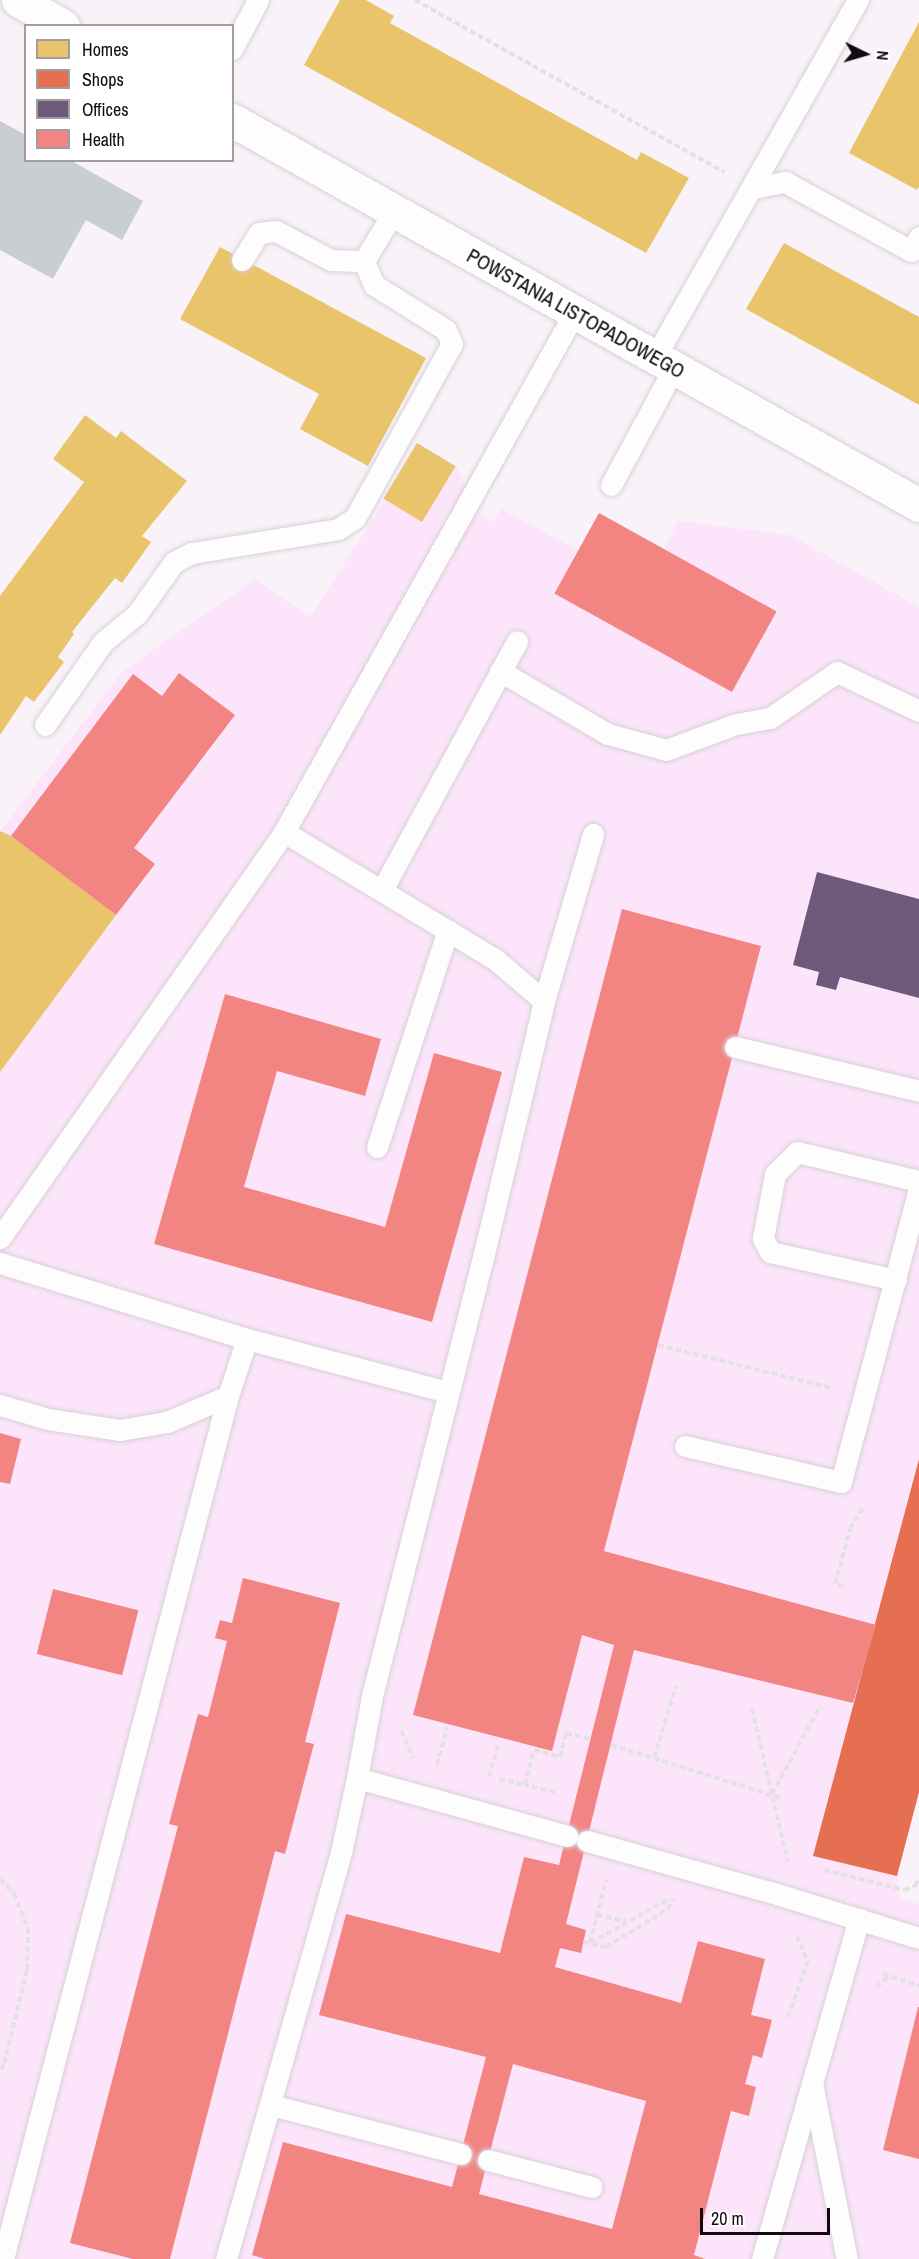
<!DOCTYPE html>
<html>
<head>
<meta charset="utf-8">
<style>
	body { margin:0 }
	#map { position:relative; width:919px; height:2259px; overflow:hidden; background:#f9f3f9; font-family:"Archivo Narrow",sans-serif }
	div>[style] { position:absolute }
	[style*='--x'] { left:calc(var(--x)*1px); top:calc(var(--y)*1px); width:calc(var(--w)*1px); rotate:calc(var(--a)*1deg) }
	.built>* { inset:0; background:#fce5fa }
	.homes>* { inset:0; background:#e9c46a; transform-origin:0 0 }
	.shops>* { inset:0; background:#e76f51 }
	.offices>* { inset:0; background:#6d597a }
	.health>* { inset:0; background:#f28482; transform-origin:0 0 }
	.building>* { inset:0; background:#c8ced1 }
	.path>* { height:4px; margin-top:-2px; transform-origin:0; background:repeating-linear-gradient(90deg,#e3e1e3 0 6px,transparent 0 9px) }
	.roads { filter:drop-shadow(0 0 2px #d8d0d7) drop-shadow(0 0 2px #d8d0d7) }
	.lane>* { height:21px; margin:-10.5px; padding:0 10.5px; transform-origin:10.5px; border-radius:10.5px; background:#fefdfe }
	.street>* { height:33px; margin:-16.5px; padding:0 16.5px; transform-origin:16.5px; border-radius:16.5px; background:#fefdfe }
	span { translate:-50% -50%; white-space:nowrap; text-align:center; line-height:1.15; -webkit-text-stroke:6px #fff; paint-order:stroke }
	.street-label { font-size:20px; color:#130912 }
	.legend { position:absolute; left:24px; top:24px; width:210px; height:138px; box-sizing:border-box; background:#fff; border:2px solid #a19da0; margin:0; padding:8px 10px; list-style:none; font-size:18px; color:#130912 }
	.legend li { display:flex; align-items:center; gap:12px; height:30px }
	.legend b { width:30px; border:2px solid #a19da0 }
	.north { position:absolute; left:835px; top:24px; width:60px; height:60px; -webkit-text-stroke:4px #fff; paint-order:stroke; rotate:95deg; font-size:16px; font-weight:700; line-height:24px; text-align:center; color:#130912 }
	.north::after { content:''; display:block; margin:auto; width:21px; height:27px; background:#130912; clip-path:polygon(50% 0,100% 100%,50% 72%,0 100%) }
	.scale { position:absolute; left:700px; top:2208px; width:130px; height:27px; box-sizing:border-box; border:3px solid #130912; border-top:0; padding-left:8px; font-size:18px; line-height:21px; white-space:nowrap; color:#130912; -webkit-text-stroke:4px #fff; paint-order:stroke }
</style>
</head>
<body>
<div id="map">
	<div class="built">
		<i style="clip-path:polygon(417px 443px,456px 466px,482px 516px,493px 522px,501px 509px,578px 550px,599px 513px,664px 549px,678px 521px,790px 535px,919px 607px,919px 1792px,897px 1876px,901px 1899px,919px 1904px,919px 2259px,0 2259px,0 831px,123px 671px,255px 579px,310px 617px,385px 500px)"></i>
	</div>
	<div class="homes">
		<i style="clip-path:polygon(340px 0,366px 0,394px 16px,390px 23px,637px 160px,641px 152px,689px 178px,646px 253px,304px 65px)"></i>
		<i style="clip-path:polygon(919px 22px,919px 187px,917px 190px,849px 153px)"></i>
		<i style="clip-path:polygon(784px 243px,919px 317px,919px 405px,746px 309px)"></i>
		<i style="clip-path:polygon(220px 247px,426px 358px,368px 466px,300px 429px,319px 394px,180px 319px)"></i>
		<i style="clip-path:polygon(85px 415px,116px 438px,121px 431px,187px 481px,142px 536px,151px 542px,122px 583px,115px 578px,72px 632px,74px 634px,58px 657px,64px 662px,34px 702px,26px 696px,0 735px,0 596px,84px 482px,53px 459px)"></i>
		<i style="left:417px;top:443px;width:45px;height:65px;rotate:31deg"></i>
		<i style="clip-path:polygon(0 831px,11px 836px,116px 915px,0 1072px)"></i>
	</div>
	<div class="shops">
		<i style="clip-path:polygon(919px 1459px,919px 1792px,897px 1876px,813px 1856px)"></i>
	</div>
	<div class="offices">
		<i style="clip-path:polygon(817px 872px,919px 899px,919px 998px,840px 977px,836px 990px,816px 985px,819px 972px,793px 965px)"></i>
	</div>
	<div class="health">
		<i style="left:599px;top:513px;width:203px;height:92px;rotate:29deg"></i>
		<i style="clip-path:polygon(179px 673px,235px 715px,134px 848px,155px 864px,116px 915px,11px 836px,133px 674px,162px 696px)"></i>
		<i style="clip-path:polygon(evenodd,622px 909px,761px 946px,604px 1551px,876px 1625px,853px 1703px,634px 1650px,566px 1924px,586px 1930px,581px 1953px,560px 1948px,555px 1967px,681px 2003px,698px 1941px,765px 1959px,751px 2015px,772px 2020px,762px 2058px,753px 2055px,745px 2084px,756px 2087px,749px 2116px,731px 2111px,694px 2255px,705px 2259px,265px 2259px,252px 2255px,283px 2142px,452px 2187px,486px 2057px,319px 2015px,346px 1914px,500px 1953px,524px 1857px,559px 1865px,614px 1645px,582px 1635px,552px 1751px,413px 1715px,622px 909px,513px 2064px,646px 2101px,612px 2229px,479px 2194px,513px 2064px)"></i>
		<i style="clip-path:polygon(225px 994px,381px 1039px,365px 1096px,277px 1071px,244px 1187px,385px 1227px,434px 1053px,502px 1072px,432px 1322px,154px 1244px)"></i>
		<i style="clip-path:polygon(0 1433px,21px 1439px,10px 1484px,0 1482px)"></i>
		<i style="clip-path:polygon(243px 1578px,340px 1603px,305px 1742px,314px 1744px,285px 1854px,275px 1851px,170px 2259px,133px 2259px,70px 2243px,178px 1826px,169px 1824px,198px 1714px,208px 1717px,227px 1641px,215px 1638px,220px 1620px,232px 1623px)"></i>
		<i style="left:53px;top:1589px;width:88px;height:67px;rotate:14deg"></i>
		<i style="clip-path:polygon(918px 2007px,919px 2007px,919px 2159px,883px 2150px)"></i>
	</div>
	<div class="building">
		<i style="clip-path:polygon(0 121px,26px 135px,26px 160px,70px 160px,143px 201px,122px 240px,86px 220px,53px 279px,0 250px)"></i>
	</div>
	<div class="path">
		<i style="--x:415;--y:0;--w:354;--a:29.1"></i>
		<i style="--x:658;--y:1345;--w:179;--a:13.9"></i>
		<i style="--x:844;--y:1586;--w:9;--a:-167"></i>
		<i style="--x:835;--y:1584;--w:57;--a:-74.7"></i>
		<i style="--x:850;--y:1529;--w:25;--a:-58"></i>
		<i style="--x:752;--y:1709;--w:157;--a:76.8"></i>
		<i style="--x:401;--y:1731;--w:29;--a:65"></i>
		<i style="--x:611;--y:1745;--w:178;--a:17.3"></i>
		<i style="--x:654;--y:1758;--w:75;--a:-73"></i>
		<i style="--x:437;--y:1765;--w:39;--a:-75"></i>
		<i style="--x:489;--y:1777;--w:37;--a:-74"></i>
		<i style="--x:499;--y:1779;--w:27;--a:13"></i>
		<i style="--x:555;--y:1792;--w:31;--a:-167"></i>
		<i style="--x:525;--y:1785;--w:36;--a:-76"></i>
		<i style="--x:534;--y:1750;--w:27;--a:15"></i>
		<i style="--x:560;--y:1757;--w:25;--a:-76"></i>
		<i style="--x:566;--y:1733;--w:26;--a:13"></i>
		<i style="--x:772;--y:1794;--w:100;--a:-61.4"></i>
		<i style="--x:824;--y:1870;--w:82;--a:14"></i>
		<i style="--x:904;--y:1890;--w:12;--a:-20"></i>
		<i style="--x:915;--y:1886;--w:9;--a:-63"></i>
		<i style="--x:0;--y:1879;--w:21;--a:47"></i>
		<i style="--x:14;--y:1894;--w:37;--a:68"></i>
		<i style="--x:28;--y:1928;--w:42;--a:91.4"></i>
		<i style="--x:27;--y:1970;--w:97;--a:103.7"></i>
		<i style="--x:4;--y:2064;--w:9;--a:117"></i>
		<i style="--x:597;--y:1915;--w:30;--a:12"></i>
		<i style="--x:797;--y:1936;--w:31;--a:68"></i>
		<i style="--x:583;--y:1942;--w:24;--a:12"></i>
		<i style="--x:606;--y:1947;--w:73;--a:-31.5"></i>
		<i style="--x:668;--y:1909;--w:11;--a:-63"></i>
		<i style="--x:590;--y:1943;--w:65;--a:-75.7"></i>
		<i style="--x:591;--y:1943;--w:81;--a:-29.7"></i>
		<i style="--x:661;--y:1903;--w:10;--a:-17"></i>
		<i style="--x:883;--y:1974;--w:38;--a:18"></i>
		<i style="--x:876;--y:1987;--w:16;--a:-38"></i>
		<i style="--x:788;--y:2017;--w:59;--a:-70.3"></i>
	</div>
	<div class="roads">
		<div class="lane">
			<i style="--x:232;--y:49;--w:55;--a:-62"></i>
			<i style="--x:753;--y:188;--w:33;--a:-11"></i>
			<i style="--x:785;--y:182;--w:144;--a:28.7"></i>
			<i style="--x:911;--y:251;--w:16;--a:-60"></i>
			<i style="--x:242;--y:260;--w:32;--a:-58"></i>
			<i style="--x:259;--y:233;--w:17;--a:-7"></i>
			<i style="--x:276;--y:231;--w:62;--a:27.8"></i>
			<i style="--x:331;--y:260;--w:33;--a:2"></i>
			<i style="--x:655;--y:357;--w:411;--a:-60.4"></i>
			<i style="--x:611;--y:485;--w:133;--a:-61.7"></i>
			<i style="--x:500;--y:671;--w:125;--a:30.3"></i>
			<i style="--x:608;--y:734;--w:60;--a:15.4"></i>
			<i style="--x:666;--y:750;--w:75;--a:-20.4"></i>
			<i style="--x:736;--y:724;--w:35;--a:-10"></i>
			<i style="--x:770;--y:718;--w:81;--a:-34.5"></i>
			<i style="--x:837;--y:672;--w:91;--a:25.4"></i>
			<i style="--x:45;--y:725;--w:101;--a:-55.1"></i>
			<i style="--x:103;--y:642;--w:44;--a:-39.5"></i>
			<i style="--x:137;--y:614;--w:64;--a:-54.6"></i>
			<i style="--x:174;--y:562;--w:20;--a:-27"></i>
			<i style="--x:192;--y:553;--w:148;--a:-9.3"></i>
			<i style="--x:338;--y:529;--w:20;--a:-33"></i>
			<i style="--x:355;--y:518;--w:199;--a:-60.9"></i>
			<i style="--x:452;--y:344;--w:15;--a:-113"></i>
			<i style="--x:446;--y:330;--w:85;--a:-148"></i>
			<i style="--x:374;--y:285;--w:26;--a:-113"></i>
			<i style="--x:364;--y:261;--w:58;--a:-59"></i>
			<i style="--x:284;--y:832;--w:248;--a:31.1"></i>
			<i style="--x:496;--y:960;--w:63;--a:40.5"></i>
			<i style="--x:544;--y:1001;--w:174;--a:-73.6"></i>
			<i style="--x:382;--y:890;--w:283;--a:-61.5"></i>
			<i style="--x:735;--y:1047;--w:189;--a:13.4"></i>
			<i style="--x:377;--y:1147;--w:228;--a:-71.9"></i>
			<i style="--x:0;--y:1238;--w:495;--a:-55"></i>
			<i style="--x:284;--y:832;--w:596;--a:-60.77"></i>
			<i style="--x:0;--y:1263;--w:258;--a:17.1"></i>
			<i style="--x:896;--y:1280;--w:129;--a:-167.5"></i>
			<i style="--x:770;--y:1252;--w:16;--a:-117"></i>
			<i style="--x:763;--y:1238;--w:65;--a:-79.4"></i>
			<i style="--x:775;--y:1174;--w:31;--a:-45"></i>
			<i style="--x:797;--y:1152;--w:125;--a:13.4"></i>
			<i style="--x:0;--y:1405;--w:50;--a:16.3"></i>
			<i style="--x:48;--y:1419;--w:73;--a:8.7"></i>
			<i style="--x:120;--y:1430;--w:48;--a:-9.7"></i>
			<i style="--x:167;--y:1422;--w:66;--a:-23.1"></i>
			<i style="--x:685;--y:1446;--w:160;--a:13"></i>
			<i style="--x:841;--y:1482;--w:303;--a:-75.1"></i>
			<i style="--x:357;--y:1778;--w:83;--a:-79.6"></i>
			<i style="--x:372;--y:1696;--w:448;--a:-75.8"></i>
			<i style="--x:482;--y:1262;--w:268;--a:-76.6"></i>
			<i style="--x:587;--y:1841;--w:200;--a:15.6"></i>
			<i style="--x:780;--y:1895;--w:145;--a:17.2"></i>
			<i style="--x:812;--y:2083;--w:179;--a:78.8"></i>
			<i style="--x:271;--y:2105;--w:196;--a:14.5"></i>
			<i style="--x:488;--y:2160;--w:107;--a:14.6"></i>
			<i style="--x:3;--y:2259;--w:892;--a:-75.39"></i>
			<i style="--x:228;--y:1396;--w:60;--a:-71.6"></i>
			<i style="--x:247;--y:1339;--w:208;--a:14.8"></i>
			<i style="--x:226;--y:2259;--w:423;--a:-74.2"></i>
			<i style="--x:341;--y:1852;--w:76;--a:-77.8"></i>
			<i style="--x:357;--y:1778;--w:218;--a:15.4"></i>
			<i style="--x:762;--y:2259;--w:354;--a:-74.1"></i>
		</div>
		<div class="street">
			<i style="--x:18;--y:0;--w:52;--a:30"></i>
			<i style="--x:232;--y:120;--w:788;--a:29.27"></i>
		</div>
	</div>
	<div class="street-label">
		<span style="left:576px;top:313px;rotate:29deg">POWSTANIA LISTOPADOWEGO</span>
	</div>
	<ul class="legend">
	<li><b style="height:16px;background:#e9c46a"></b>Homes</li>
	<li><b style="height:16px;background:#e76f51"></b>Shops</li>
	<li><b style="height:16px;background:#6d597a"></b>Offices</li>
	<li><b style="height:16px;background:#f28482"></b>Health</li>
	</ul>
	<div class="north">N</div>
	<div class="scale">20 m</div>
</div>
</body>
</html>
